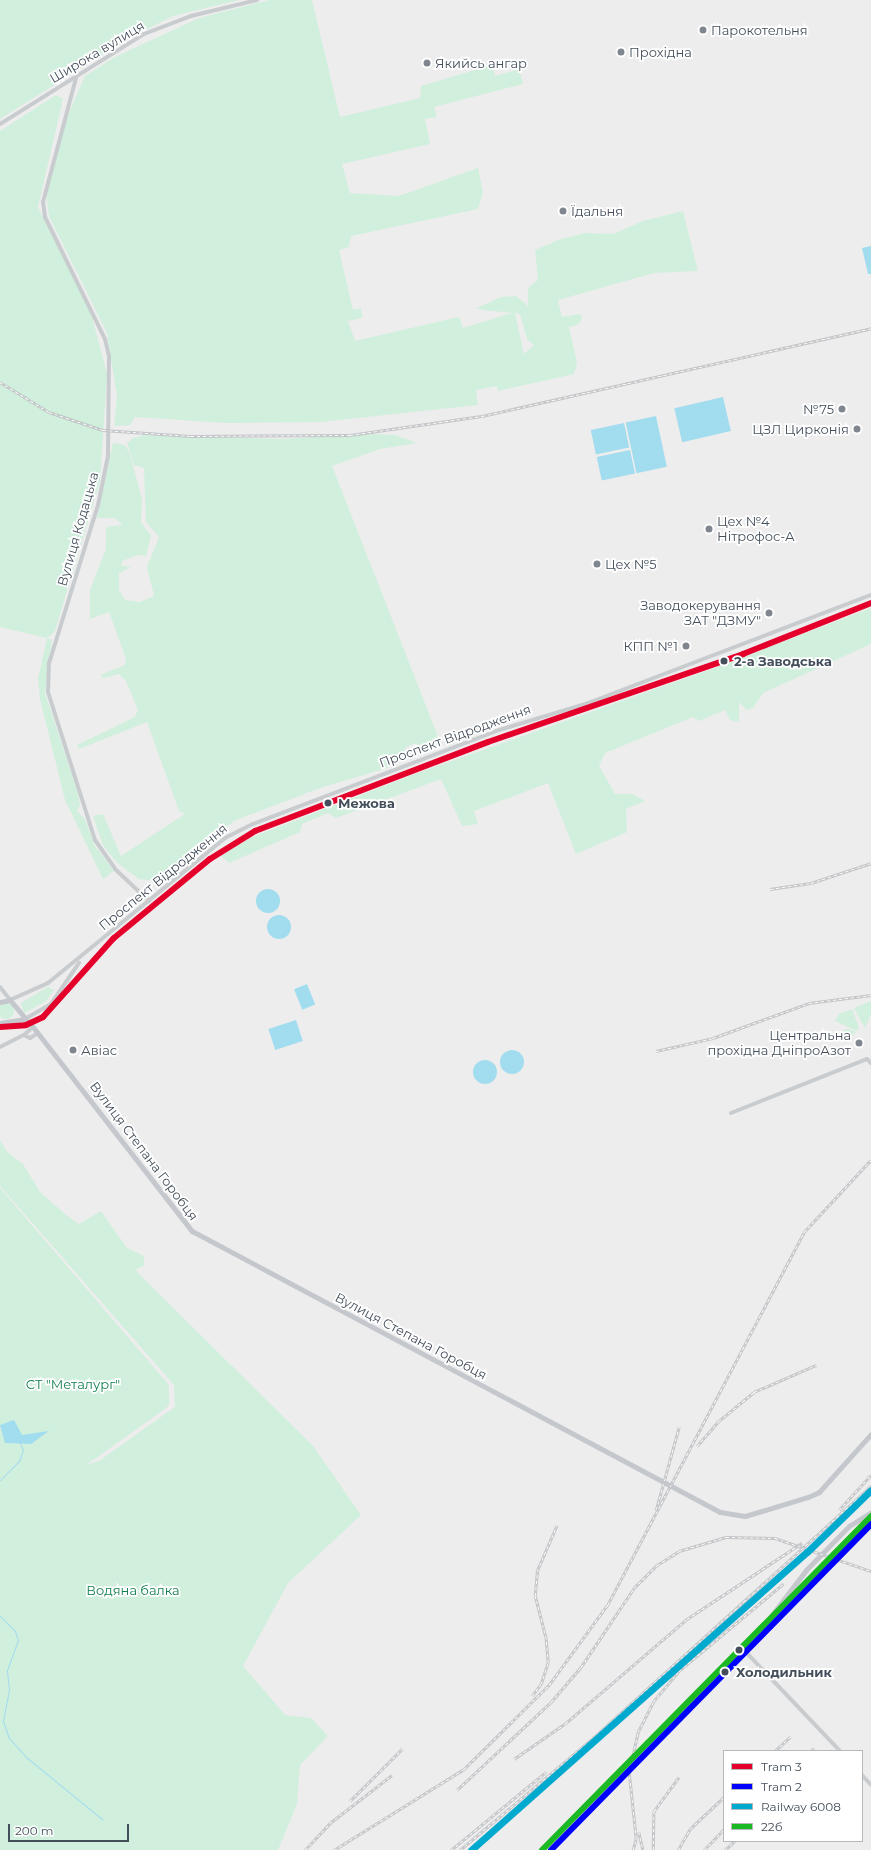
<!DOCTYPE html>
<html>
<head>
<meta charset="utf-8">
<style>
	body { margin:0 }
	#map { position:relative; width:871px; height:1850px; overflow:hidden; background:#eeeded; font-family:Montserrat,sans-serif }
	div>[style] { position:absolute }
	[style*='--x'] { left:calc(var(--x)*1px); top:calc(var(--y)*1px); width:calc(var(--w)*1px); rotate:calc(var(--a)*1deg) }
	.green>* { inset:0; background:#d0efdd }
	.round { border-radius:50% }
	.water>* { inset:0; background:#a2dcef; transform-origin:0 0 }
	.stream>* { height:1px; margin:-0.5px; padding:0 0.5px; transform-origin:0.5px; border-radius:0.5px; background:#a2dcef }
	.minor>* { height:4px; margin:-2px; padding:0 2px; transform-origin:2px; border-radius:2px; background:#c9cccf }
	.major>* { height:5px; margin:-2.5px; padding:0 2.5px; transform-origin:2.5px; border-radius:2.5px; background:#c4c8cd }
	.rail>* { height:2.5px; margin-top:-1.25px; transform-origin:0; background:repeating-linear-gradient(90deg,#fff 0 3px,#c3c5c8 0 6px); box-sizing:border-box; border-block:1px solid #c3c5c8 }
	.bus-1>* { height:6px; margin:-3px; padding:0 3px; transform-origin:3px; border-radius:3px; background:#1bb924 }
	.rail-1>* { height:7px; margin:-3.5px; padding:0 3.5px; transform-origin:3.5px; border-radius:3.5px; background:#00a9ce }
	.tram-1>* { height:6px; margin:-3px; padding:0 3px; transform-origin:3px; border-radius:3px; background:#e4002b }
	.tram-2>* { height:6px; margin:-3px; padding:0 3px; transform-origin:3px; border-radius:3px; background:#00f }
	.dots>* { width:11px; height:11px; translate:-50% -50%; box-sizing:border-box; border:2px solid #fff; border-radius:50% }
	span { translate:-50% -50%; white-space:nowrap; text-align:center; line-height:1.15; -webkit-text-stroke:3.5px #fff; paint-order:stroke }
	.poi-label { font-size:13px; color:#444f5b }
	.left { translate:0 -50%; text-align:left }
	.right { translate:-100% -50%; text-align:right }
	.street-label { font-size:13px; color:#444f5b }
	.stop-label { font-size:13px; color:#444f5b; font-weight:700 }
	.park-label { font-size:13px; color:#117f4d }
	.legend { position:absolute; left:723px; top:1750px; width:140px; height:92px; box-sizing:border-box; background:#fff; border:1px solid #b4b9bd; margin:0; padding:5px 7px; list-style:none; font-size:12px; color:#444f5b }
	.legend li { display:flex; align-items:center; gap:8px; height:20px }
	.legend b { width:20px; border:1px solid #b4b9bd }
	.scale { position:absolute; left:8px; top:1824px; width:121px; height:18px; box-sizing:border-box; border:2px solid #444f5b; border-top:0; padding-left:5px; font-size:12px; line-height:14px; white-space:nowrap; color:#444f5b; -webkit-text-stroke:3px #fff; paint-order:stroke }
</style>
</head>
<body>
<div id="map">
	<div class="green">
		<i style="clip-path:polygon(0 0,239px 0,173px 16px,126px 40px,0 119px)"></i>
		<i style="clip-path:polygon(evenodd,270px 0,312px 0,340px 117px,420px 98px,421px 86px,492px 65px,495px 76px,519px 69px,523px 84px,434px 107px,437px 117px,425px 119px,430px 144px,342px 164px,350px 193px,399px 196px,478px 168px,483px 192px,478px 209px,351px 236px,349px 247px,339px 250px,353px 310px,361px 308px,362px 318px,348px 321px,355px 341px,459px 317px,463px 328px,512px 313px,475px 309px,501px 297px,516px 296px,528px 306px,528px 288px,538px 280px,535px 250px,561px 239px,586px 233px,613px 234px,643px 221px,683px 211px,698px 271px,654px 273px,558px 300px,562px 317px,580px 314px,582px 317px,579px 324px,569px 327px,577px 363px,574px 374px,498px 391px,497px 386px,476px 390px,478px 405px,321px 422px,225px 423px,135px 417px,130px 425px,114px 426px,117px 396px,107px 333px,49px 216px,46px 192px,68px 115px,85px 76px,115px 57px,199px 18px,270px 0,515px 313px,520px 314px,527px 339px,534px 345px,524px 354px,515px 313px)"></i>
		<i style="clip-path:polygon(56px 95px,63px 99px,38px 207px,90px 309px,107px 374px,100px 481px,55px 631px,47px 638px,52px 640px,45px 693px,77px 790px,80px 805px,77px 811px,85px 819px,95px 846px,114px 871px,103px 879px,65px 800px,40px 699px,38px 679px,47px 638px,0 627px,0 131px)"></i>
		<i style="clip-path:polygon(372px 434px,395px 435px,417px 443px,380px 449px,332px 466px,439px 739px,427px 754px,414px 744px,406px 747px,397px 765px,320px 788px,234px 821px,157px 881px,139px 879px,116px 862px,103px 845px,93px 816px,103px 814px,121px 856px,185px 814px,179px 811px,147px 722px,79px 749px,77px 745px,135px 717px,138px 710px,126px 681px,119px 674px,104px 678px,100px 675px,125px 665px,126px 659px,109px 612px,90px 619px,90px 590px,106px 549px,106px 527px,122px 525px,116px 518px,97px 518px,113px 443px,125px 445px,130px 454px,142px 499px,141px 523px,151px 535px,146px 556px,138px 555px,122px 561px,122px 566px,131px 567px,119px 573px,119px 590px,125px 600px,140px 602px,154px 596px,147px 567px,159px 537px,146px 522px,144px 468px,134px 465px,127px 443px,133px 438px,145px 435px,280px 439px)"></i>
		<i style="clip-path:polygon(871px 608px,871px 644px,763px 693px,753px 708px,747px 710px,739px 702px,739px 722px,730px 720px,725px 710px,699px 721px,693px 717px,605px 753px,599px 766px,615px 794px,632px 794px,645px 801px,626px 809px,627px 832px,576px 854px,548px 783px,474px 811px,478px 824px,462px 826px,441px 779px,336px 818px,328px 813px,302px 824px,300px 832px,229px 863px,221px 856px,250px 838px,415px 774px,715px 668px)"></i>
		<i style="clip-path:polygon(48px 987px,54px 990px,46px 1001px,24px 1013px,21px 1003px)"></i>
		<i style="clip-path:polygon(871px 1001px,871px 1014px,865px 1028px,854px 1008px)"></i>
		<i class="round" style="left:-2px;top:1003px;width:16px;height:16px"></i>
		<i style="clip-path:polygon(852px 1009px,859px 1027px,857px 1031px,835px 1021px,839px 1014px)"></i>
		<i style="clip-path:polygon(848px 1029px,856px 1032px,843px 1041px,839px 1032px)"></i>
		<i style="clip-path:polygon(0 1140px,7px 1152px,23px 1164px,40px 1192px,65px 1214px,79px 1224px,101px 1211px,127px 1248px,144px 1256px,144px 1266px,136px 1269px,138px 1273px,313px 1446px,361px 1515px,288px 1583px,243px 1666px,285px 1715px,311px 1718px,328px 1736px,300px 1765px,297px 1804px,278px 1850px,0 1850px,0 1188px,169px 1385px,169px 1405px,165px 1409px,86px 1465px,99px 1461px,175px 1407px,174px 1385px,0 1186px)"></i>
	</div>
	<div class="water">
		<i style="clip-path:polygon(871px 246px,871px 274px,868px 274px,862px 248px)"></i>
		<i style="left:723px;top:397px;width:35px;height:50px;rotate:77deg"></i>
		<i style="left:656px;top:416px;width:52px;height:31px;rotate:78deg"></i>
		<i style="left:624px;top:423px;width:25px;height:34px;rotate:78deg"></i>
		<i style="left:630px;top:450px;width:24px;height:34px;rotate:78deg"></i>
		<i class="round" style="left:256px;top:889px;width:24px;height:24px"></i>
		<i class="round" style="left:267px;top:915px;width:24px;height:24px"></i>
		<i style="left:307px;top:984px;width:22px;height:14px;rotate:68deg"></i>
		<i style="left:296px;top:1020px;width:22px;height:29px;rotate:72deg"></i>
		<i class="round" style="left:500px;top:1050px;width:24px;height:24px"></i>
		<i class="round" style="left:473px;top:1060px;width:24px;height:24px"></i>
		<i style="clip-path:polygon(14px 1420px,22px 1435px,49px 1431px,31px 1444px,5px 1443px,0 1425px)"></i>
	</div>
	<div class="stream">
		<i style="--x:0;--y:1480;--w:27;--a:-45"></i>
		<i style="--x:19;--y:1461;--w:12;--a:-70"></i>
		<i style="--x:23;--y:1450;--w:10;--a:-114"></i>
		<i style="--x:0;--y:1616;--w:21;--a:45"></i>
		<i style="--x:15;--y:1631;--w:9;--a:72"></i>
		<i style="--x:18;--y:1640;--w:33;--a:110"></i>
		<i style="--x:7;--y:1671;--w:19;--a:84"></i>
		<i style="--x:9;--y:1690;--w:32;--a:101"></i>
		<i style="--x:3;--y:1721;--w:18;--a:71"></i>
		<i style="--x:9;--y:1738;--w:25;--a:48"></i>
		<i style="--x:26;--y:1757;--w:99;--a:39.3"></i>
	</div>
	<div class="minor">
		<i style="--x:76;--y:78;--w:128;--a:104.9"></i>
		<i style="--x:43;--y:202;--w:15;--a:82"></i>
		<i style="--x:45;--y:217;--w:136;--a:63.8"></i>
		<i style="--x:105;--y:339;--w:18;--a:77"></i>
		<i style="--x:109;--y:357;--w:99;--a:90.6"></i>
		<i style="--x:108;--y:456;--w:50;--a:101.5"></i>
		<i style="--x:98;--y:505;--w:165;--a:107.2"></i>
		<i style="--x:49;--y:663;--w:29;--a:92"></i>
		<i style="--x:48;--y:692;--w:155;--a:72.4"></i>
		<i style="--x:95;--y:840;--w:35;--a:55"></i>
		<i style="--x:115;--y:869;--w:47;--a:43.3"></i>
		<i style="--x:0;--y:124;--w:170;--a:-32"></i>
		<i style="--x:144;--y:34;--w:50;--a:-21"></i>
		<i style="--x:191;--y:16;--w:68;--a:-13.6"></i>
		<i style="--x:0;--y:987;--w:16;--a:52"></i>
		<i style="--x:10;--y:1000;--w:42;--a:-24.1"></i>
		<i style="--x:48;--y:983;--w:229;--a:-39.3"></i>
		<i style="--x:225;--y:838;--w:31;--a:-27"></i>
		<i style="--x:253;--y:824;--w:260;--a:-20.9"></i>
		<i style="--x:496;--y:731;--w:96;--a:-16.9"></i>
		<i style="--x:588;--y:703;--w:303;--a:-20.9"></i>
		<i style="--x:25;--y:1019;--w:30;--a:-30"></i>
		<i style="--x:51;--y:1004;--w:50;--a:-55.7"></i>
		<i style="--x:24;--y:1035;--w:12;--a:-42"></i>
		<i style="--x:0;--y:1047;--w:27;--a:-27"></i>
		<i style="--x:24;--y:1035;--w:7;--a:27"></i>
		<i style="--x:30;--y:1038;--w:9;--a:-32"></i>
		<i style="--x:731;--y:1113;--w:146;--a:-21.7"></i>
		<i style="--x:867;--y:1059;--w:6;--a:45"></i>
		<i style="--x:742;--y:1648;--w:142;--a:46.4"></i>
		<i style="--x:862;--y:1775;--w:13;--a:48"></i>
	</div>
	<div class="major">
		<i style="--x:0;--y:1002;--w:10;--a:-11"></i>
		<i style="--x:10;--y:1000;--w:35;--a:50"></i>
		<i style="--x:33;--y:1027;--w:259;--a:52.1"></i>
		<i style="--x:192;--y:1231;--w:598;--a:28.02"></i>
		<i style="--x:720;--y:1512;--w:25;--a:9"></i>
		<i style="--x:745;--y:1516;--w:66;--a:-16.8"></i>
		<i style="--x:808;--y:1497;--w:12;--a:-24"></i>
		<i style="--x:819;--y:1492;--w:78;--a:-48.1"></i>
		<i style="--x:0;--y:1023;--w:25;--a:-9"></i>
		<i style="--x:771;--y:1616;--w:58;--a:-52.7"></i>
		<i style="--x:806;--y:1570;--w:62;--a:-45.7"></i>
		<i style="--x:849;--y:1526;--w:26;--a:-32"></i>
		<i style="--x:542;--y:1850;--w:469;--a:-45.4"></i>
	</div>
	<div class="rail">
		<i style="--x:0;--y:382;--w:57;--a:31.5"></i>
		<i style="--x:49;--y:412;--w:57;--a:18.4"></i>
		<i style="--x:103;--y:430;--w:88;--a:3.9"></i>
		<i style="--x:191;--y:436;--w:159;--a:-0.4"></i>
		<i style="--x:350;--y:435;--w:133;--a:-8.2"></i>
		<i style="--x:482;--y:416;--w:399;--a:-12.7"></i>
		<i style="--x:770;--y:889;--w:41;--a:-8.3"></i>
		<i style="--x:811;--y:883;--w:63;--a:-18.4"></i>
		<i style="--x:656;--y:1051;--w:58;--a:-12.8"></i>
		<i style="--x:713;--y:1038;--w:102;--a:-20"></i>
		<i style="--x:809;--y:1003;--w:63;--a:-7.4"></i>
		<i style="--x:697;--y:1446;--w:33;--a:-49"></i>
		<i style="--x:719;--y:1421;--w:45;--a:-39.6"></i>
		<i style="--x:754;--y:1392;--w:68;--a:-23.5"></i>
		<i style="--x:656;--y:1510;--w:86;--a:-74.5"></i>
		<i style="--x:839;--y:1510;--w:47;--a:-47.6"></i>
		<i style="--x:532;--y:1696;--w:15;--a:-53"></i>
		<i style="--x:541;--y:1684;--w:22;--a:-72"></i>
		<i style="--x:548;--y:1663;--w:24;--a:-95"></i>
		<i style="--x:546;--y:1639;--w:44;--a:-104.3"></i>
		<i style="--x:535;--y:1596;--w:25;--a:-85"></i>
		<i style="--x:537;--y:1571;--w:50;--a:-66.5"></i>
		<i style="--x:775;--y:1751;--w:21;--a:-43"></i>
		<i style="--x:811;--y:1751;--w:4;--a:-45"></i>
		<i style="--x:514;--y:1759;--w:63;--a:-34.7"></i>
		<i style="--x:566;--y:1723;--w:160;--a:-40.7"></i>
		<i style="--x:687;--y:1619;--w:138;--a:-33.5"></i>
		<i style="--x:457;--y:1790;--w:129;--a:-43.1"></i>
		<i style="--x:551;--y:1702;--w:46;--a:-49.4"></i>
		<i style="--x:581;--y:1667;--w:95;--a:-56.1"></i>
		<i style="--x:634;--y:1588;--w:33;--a:-45"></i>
		<i style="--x:657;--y:1565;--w:26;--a:-32"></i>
		<i style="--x:679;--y:1551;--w:49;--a:-16.6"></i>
		<i style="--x:726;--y:1537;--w:49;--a:1.2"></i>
		<i style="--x:775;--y:1538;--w:102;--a:19"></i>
		<i style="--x:350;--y:1801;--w:74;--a:-45"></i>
		<i style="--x:639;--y:1832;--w:18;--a:77"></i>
		<i style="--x:305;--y:1850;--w:37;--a:-47"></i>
		<i style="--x:330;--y:1823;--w:78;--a:-37.7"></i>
		<i style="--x:334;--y:1850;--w:153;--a:-31.9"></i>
		<i style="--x:464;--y:1769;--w:120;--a:-44.7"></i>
		<i style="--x:549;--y:1685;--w:100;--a:-53.9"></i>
		<i style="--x:608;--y:1604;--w:420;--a:-62.2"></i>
		<i style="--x:804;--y:1232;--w:98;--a:-47.1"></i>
		<i style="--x:451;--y:1850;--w:123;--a:-39.4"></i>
		<i style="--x:460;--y:1850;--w:172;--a:-40.1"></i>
		<i style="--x:592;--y:1739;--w:377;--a:-42.2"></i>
		<i style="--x:633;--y:1850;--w:11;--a:-75"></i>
		<i style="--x:636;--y:1839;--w:67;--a:-96"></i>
		<i style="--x:629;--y:1772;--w:41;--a:-77.3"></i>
		<i style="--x:638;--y:1732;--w:34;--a:-63"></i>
		<i style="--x:653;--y:1702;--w:40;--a:-50"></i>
		<i style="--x:679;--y:1671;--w:136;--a:-39.9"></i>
		<i style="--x:653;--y:1850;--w:39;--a:-89"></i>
		<i style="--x:654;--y:1811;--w:42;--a:-53.7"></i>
		<i style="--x:678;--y:1850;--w:24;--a:-60"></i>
		<i style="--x:690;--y:1829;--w:47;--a:-43.3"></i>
		<i style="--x:704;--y:1850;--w:29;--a:-46"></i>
		<i style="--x:725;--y:1850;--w:13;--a:-42"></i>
	</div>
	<div class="bus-1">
		<i style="--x:542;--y:1850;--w:469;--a:-45.4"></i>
	</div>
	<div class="rail-1">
		<i style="--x:471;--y:1850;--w:449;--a:-41.6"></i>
		<i style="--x:807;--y:1552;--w:89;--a:-44.1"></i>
	</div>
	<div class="tram-1">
		<i style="--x:0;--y:1027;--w:26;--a:-4"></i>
		<i style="--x:26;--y:1025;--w:19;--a:-25"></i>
		<i style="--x:43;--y:1017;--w:106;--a:-48.1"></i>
		<i style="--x:114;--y:938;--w:124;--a:-39.5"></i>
		<i style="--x:210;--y:859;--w:53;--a:-31.9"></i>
		<i style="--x:255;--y:831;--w:249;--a:-20.9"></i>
		<i style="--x:488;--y:742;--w:270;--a:-19"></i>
		<i style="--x:743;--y:654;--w:138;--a:-21.7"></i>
	</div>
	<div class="tram-2">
		<i style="--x:551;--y:1850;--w:457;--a:-45.5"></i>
	</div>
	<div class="dots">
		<i style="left:703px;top:30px;background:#80868e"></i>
		<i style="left:621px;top:52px;background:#80868e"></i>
		<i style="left:427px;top:63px;background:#80868e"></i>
		<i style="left:563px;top:211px;background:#80868e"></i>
		<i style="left:842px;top:409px;background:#80868e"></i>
		<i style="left:857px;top:429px;background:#80868e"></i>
		<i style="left:709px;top:529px;background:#80868e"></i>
		<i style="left:597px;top:564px;background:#80868e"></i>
		<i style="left:769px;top:613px;background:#80868e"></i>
		<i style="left:686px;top:646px;background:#80868e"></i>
		<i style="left:724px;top:661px;background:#444f5b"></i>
		<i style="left:328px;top:803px;background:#444f5b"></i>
		<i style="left:859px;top:1043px;background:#80868e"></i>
		<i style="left:73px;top:1050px;background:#80868e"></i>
		<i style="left:739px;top:1650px;background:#444f5b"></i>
		<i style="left:725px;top:1672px;background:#444f5b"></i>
	</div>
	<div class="poi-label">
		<span class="left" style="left:711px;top:30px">Парокотельня</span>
		<span class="left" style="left:629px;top:52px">Прохідна</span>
		<span class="left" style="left:435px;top:63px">Якийсь ангар</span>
		<span class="left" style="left:571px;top:211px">Їдальня</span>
		<span class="right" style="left:834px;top:409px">№75</span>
		<span class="right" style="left:849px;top:429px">ЦЗЛ Цирконія</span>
		<span class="left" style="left:717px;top:529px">Цех №4<br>Нітрофос-А</span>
		<span class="left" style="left:605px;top:564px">Цех №5</span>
		<span class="right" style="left:761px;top:613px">Заводокерування<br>ЗАТ "ДЗМУ"</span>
		<span class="right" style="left:678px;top:646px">КПП №1</span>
		<span class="right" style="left:851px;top:1043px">Центральна<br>прохідна ДніпроАзот</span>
		<span class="left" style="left:81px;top:1050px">Авіас</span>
	</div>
	<div class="street-label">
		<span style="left:97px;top:52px;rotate:-31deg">Широка вулиця</span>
		<span style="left:78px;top:529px;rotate:-74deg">Вулиця Кодацька</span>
		<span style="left:455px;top:736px;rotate:-20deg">Проспект Відродження</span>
		<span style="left:163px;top:877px;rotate:-39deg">Проспект Відродження</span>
		<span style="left:144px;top:1151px;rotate:53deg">Вулиця Степана Горобця</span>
		<span style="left:411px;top:1336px;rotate:28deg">Вулиця Степана Горобця</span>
	</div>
	<div class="stop-label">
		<span class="left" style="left:734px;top:661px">2-а Заводська</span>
		<span class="left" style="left:338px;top:803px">Межова</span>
		<span class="left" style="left:736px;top:1672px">Холодильник</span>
	</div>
	<div class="park-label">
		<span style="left:73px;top:1384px">СТ "Металург"</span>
		<span style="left:133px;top:1590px">Водяна балка</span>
	</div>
	<ul class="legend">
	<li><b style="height:5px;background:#e4002b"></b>Tram 3</li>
	<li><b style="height:5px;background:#00f"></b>Tram 2</li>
	<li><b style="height:5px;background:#00a9ce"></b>Railway 6008</li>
	<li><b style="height:5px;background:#1bb924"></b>22б</li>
	</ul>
	<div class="scale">200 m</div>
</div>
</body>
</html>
